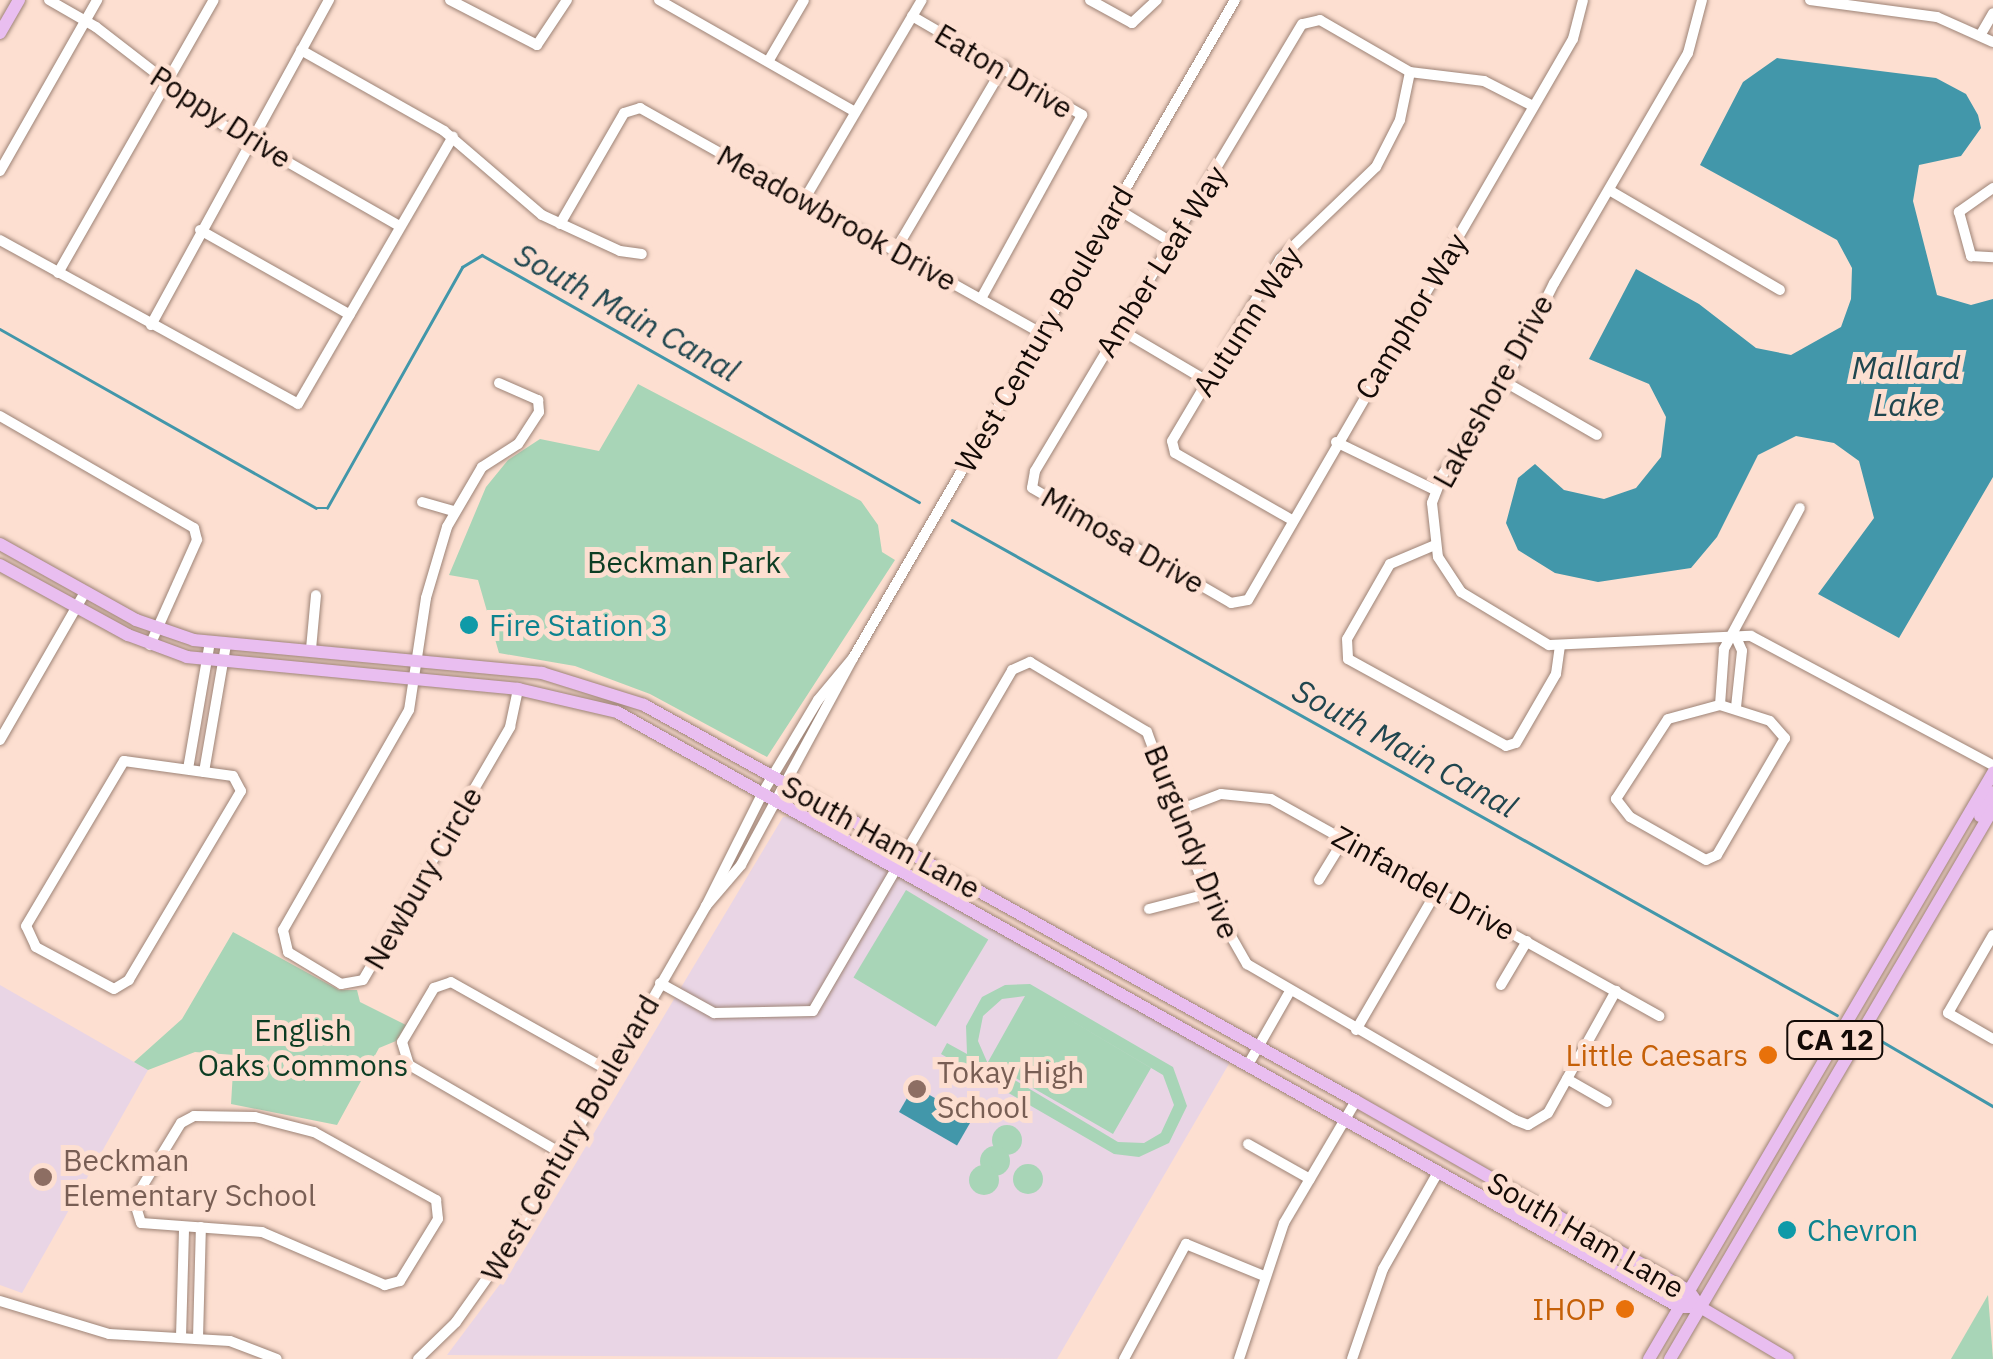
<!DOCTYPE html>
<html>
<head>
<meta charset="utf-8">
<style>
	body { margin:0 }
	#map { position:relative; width:1993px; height:1359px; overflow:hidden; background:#fddfd1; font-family:"IBM Plex Sans",sans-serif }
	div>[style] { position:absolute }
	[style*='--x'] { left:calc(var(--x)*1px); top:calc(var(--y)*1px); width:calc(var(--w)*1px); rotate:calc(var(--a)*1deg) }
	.education>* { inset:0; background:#e9d5e5 }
	.green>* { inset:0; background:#a8d5b7; transform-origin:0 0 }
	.round { border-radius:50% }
	.water>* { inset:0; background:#4297aa; transform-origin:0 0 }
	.stream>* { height:2.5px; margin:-1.25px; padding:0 1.25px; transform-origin:1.25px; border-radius:1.25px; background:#4297aa }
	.roads { filter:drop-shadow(0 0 2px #9d8376) drop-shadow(0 0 2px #9d8376) }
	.minor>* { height:10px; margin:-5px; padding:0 5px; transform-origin:5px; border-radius:5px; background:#fff }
	.major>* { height:12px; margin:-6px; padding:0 6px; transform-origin:6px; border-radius:6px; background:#e9bef0 }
	.dots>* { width:28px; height:28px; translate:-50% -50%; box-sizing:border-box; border:5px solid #fddfd1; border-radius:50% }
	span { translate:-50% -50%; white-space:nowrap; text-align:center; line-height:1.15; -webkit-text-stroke:10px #fddfd1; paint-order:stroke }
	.shield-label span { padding:2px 8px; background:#fddfd1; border:2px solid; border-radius:8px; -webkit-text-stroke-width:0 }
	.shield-label { font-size:28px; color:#130a06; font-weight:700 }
	.street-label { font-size:30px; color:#130a06 }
	.park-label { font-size:30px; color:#0c3d23 }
	.culture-label { font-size:30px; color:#0d838f }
	.left { translate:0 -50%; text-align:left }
	.food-label { font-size:30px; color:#c56008 }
	.right { translate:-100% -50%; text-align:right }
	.education-label { font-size:30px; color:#785e54 }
	.water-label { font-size:32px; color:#20464f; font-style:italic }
</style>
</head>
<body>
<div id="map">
	<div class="education">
		<i style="clip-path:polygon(793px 816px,1230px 1062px,1057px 1359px,447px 1355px,518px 1260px,783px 817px)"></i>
		<i style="clip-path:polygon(0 985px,148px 1070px,22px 1293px,0 1285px)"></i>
	</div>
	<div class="green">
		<i style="clip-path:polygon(638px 384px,861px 501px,878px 525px,882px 552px,895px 560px,767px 757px,650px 694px,575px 666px,499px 653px,478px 580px,449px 575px,486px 487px,508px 460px,540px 439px,599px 451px)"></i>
		<i style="left:906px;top:890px;width:96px;height:102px;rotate:31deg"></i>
		<i style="clip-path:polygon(233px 932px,339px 990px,357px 990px,360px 1002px,406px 1025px,396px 1041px,379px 1048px,337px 1125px,231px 1104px,234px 1055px,195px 1052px,148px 1070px,134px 1062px,182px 1019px)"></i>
		<i style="clip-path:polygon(evenodd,1030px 984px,1173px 1067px,1187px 1106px,1169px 1143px,1139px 1157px,1114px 1154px,941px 1054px,947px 1043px,967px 1054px,966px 1026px,982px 997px,1005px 985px,1030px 984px,1025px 996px,988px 1062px,1113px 1134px,1151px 1068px,1038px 1001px,1163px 1075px,1174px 1105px,1161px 1133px,1144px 1143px,1118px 1142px,988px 1064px,978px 1041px,983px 1016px,1002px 999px,1025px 996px)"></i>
		<i class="round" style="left:992px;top:1125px;width:30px;height:30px"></i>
		<i class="round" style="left:980px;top:1146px;width:30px;height:30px"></i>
		<i class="round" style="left:1013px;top:1164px;width:30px;height:30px"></i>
		<i class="round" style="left:969px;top:1165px;width:30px;height:30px"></i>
		<i style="clip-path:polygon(1988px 1295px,1993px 1359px,1951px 1359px)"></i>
	</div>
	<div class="water">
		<i style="clip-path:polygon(1777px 58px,1936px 78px,1966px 94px,1978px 115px,1981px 128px,1961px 156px,1919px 165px,1913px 201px,1937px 295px,1971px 305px,1993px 299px,1993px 477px,1899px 638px,1818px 594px,1874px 518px,1859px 461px,1834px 443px,1796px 436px,1758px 455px,1717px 537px,1691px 568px,1598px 582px,1555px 573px,1518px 550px,1506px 523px,1518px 478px,1535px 464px,1564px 490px,1604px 499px,1636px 488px,1661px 457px,1666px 417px,1649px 384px,1589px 359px,1636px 269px,1699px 304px,1756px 348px,1791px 355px,1841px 327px,1851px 299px,1852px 268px,1837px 240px,1700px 165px,1743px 82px)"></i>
		<i style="left:914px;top:1086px;width:67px;height:30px;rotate:30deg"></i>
	</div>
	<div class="stream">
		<i style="--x:0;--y:329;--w:363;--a:29.5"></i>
		<i style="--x:316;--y:508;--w:11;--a:0"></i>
		<i style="--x:327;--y:508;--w:276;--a:-60.7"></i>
		<i style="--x:462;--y:267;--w:23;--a:-31"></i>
		<i style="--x:482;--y:255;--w:502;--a:29.48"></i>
		<i style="--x:952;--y:520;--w:1014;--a:29.22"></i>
		<i style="--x:1873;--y:1036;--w:139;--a:30.3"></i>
	</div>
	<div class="roads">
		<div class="minor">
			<i style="--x:49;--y:0;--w:54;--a:29.9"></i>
			<i style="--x:96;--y:27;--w:160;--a:37.7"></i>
			<i style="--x:223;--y:125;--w:203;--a:29.8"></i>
			<i style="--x:450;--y:0;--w:98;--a:27.3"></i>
			<i style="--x:537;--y:45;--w:54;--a:-56.3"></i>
			<i style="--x:659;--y:0;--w:226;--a:29.7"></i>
			<i style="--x:1090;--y:0;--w:48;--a:28.7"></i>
			<i style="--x:1132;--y:23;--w:34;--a:-43"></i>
			<i style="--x:1702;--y:0;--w:55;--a:104.8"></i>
			<i style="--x:1688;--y:53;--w:266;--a:120.2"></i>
			<i style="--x:1554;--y:283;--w:110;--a:116.3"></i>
			<i style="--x:1505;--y:382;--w:111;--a:124"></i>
			<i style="--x:1443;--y:474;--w:31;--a:111"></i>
			<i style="--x:1432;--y:503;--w:54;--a:83.7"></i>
			<i style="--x:1438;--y:557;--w:42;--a:56.7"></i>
			<i style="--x:1461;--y:592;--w:103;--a:31.1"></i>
			<i style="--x:1549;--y:645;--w:202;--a:-2.6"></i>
			<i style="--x:1751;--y:636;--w:274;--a:28.1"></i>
			<i style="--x:1810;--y:0;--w:128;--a:7.6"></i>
			<i style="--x:1937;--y:17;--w:61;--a:24.1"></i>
			<i style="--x:912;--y:16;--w:197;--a:30.2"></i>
			<i style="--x:1082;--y:115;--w:210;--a:118.8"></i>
			<i style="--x:1981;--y:34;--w:24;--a:-60"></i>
			<i style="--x:301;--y:50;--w:164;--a:29.5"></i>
			<i style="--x:444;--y:131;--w:129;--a:40.6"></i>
			<i style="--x:542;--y:215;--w:86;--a:24.8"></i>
			<i style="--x:620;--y:251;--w:22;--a:8"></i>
			<i style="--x:769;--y:60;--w:69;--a:-59.7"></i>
			<i style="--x:1533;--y:106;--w:55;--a:-153"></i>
			<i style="--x:1484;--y:81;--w:75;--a:-173.1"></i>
			<i style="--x:1410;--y:72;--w:104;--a:-150"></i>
			<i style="--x:1320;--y:20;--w:18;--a:167"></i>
			<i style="--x:1302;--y:24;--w:521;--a:120.85"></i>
			<i style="--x:1035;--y:471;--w:17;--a:100"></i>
			<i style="--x:1032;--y:488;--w:230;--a:30"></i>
			<i style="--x:1231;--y:603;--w:17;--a:-10"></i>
			<i style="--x:1248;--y:600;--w:648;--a:-59.92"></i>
			<i style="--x:1573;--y:39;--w:40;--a:-75.6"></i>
			<i style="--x:0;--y:171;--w:197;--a:-60.4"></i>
			<i style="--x:1993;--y:188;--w:42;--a:144.8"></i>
			<i style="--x:1959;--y:212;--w:46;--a:74.7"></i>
			<i style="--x:1971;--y:256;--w:22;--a:3"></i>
			<i style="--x:1609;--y:190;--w:198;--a:30.3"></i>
			<i style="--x:804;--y:200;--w:232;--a:-59.5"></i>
			<i style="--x:1114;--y:207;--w:67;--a:31.6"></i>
			<i style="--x:560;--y:224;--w:128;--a:-60"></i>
			<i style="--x:624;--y:113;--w:17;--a:-17"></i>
			<i style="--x:640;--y:108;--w:460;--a:29.3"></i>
			<i style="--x:200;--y:230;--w:172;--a:29.5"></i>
			<i style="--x:0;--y:240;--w:340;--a:28.8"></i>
			<i style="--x:298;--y:404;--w:309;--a:-59.9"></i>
			<i style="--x:895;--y:251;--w:215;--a:-59.5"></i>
			<i style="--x:58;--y:273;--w:314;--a:-60.3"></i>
			<i style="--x:151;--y:325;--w:371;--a:-61.3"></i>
			<i style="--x:1119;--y:329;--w:102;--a:30.6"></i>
			<i style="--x:1505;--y:382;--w:106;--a:29.9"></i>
			<i style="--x:499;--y:383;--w:43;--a:23.6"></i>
			<i style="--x:538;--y:400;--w:12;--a:85"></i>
			<i style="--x:539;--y:412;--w:38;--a:123"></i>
			<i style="--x:518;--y:444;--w:43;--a:147.4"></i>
			<i style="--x:482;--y:467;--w:69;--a:120.3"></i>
			<i style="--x:447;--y:527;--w:74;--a:106.5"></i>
			<i style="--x:426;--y:598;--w:113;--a:98.6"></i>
			<i style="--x:409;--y:710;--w:254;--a:119.8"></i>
			<i style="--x:283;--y:930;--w:23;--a:77"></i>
			<i style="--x:288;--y:952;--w:62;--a:31.1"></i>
			<i style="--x:341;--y:984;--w:22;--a:-10"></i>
			<i style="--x:363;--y:980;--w:293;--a:-59.8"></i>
			<i style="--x:510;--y:727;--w:39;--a:-78"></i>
			<i style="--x:0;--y:416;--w:224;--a:30"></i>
			<i style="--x:194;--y:528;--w:12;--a:76"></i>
			<i style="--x:197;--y:540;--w:115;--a:114.1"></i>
			<i style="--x:1336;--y:442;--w:110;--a:25.9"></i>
			<i style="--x:422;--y:502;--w:33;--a:16"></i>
			<i style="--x:1292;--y:520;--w:135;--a:-150.2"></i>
			<i style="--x:1175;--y:453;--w:12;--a:-104"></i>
			<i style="--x:1172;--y:441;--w:212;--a:-59.3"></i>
			<i style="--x:1280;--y:259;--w:133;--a:-43.8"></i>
			<i style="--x:1376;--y:167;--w:53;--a:-62.9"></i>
			<i style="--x:1400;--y:120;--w:49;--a:-78.2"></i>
			<i style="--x:1435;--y:545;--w:49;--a:157.1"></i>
			<i style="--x:1390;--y:564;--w:86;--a:119.8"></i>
			<i style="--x:1347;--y:639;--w:20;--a:87"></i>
			<i style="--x:1348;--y:659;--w:180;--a:28.8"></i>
			<i style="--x:1506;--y:746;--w:10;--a:-17"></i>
			<i style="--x:1516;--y:743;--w:80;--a:-59.9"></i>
			<i style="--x:1556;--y:674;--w:27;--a:-82"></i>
			<i style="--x:1735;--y:635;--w:17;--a:66"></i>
			<i style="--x:1742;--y:651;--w:56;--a:96.1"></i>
			<i style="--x:311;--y:649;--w:54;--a:-84.7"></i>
			<i style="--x:1720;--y:705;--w:52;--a:17.7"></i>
			<i style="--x:1770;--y:721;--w:23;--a:49"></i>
			<i style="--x:1785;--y:738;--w:135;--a:120.2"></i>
			<i style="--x:1717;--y:855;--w:12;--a:156"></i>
			<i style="--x:1706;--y:860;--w:87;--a:-150.5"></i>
			<i style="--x:1630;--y:817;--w:23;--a:-128"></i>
			<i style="--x:1616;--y:799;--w:95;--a:-57"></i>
			<i style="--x:1668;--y:719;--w:54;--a:-15.1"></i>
			<i style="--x:1720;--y:705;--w:56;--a:-85.9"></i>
			<i style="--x:1724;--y:649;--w:160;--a:-61.7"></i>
			<i style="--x:0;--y:740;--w:171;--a:-60.1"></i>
			<i style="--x:124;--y:761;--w:110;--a:7.8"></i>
			<i style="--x:233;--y:776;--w:17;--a:62"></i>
			<i style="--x:241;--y:791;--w:220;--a:120.7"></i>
			<i style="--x:129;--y:980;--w:17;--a:149"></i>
			<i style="--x:114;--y:989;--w:89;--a:-151.7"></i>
			<i style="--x:36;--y:947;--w:23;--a:-115"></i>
			<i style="--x:26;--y:926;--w:192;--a:-59.3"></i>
			<i style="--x:188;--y:769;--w:129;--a:-80.2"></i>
			<i style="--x:204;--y:772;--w:129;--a:-80.2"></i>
			<i style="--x:1179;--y:810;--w:45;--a:-20.9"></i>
			<i style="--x:1221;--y:794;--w:50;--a:5.7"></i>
			<i style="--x:1271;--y:799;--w:445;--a:29.2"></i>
			<i style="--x:1319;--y:880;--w:48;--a:-58.6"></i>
			<i style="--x:706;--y:906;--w:127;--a:-63.4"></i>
			<i style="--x:763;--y:792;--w:107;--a:-59.1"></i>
			<i style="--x:818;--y:700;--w:55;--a:-50.2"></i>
			<i style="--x:1149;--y:909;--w:60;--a:-14.5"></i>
			<i style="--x:1993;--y:935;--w:90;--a:120"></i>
			<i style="--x:1948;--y:1013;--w:52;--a:30"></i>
			<i style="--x:660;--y:983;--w:62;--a:29.1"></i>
			<i style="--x:714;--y:1013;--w:99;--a:-1.2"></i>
			<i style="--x:813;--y:1011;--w:395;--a:-59.7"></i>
			<i style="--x:1012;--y:670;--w:20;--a:-24"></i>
			<i style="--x:1030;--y:662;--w:136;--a:30.9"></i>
			<i style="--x:1147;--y:732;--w:173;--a:69.7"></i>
			<i style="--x:1207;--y:894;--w:81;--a:60.3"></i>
			<i style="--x:1247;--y:964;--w:310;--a:30.2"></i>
			<i style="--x:1515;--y:1120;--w:14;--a:21"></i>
			<i style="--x:1528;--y:1125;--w:23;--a:-31"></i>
			<i style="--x:1548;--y:1113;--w:140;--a:-60.9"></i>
			<i style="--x:1501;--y:985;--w:51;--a:-59.4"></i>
			<i style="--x:1356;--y:1030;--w:161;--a:-59.8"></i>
			<i style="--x:1249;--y:1063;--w:81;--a:-60.3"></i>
			<i style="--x:1567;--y:1079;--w:46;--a:29.9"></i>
			<i style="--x:194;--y:1116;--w:61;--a:0.9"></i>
			<i style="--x:255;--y:1117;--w:61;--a:14.3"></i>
			<i style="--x:314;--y:1132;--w:140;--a:29.1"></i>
			<i style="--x:436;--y:1200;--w:19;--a:84"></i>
			<i style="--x:438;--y:1219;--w:73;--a:121.5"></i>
			<i style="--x:400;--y:1281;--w:16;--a:165"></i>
			<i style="--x:385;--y:1285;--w:134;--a:-156.7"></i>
			<i style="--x:262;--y:1232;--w:121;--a:-175.7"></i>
			<i style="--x:141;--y:1223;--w:24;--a:-107"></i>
			<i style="--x:134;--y:1200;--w:90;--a:-58.6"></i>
			<i style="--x:181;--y:1123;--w:15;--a:-28"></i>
			<i style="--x:1248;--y:1144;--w:71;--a:29.4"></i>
			<i style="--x:561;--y:1153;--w:176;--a:-149.9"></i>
			<i style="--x:409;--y:1065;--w:24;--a:-107"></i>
			<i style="--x:402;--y:1042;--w:63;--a:-59.3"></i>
			<i style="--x:434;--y:988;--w:18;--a:-19"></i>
			<i style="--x:451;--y:982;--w:180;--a:29.3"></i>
			<i style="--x:0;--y:1301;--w:114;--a:16.8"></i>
			<i style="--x:109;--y:1334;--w:121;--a:3.3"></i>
			<i style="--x:230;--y:1341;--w:50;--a:21"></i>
			<i style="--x:181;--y:1337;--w:110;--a:-88.4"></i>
			<i style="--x:198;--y:1338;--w:111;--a:-88.5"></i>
			<i style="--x:418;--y:1359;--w:53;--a:-44.2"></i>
			<i style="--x:456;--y:1322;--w:100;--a:-54.7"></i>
			<i style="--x:514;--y:1240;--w:385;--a:-60.1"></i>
			<i style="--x:706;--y:906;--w:54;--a:-49.5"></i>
			<i style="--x:741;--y:865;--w:235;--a:-61.6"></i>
			<i style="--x:853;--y:658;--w:761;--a:-59.86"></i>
			<i style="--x:1124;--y:1359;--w:131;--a:-61.7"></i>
			<i style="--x:1186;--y:1244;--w:84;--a:22.3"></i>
			<i style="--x:1239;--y:1359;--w:143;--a:-71.7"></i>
			<i style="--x:1284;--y:1223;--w:142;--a:-59.5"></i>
			<i style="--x:1352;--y:1359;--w:95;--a:-71"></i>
			<i style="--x:1383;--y:1269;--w:112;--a:-60.4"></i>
		</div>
		<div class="major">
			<i style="--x:0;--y:33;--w:38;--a:-60"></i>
			<i style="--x:0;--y:544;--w:156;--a:29.2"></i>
			<i style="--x:136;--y:620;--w:61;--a:19"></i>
			<i style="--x:194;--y:640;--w:350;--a:5.4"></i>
			<i style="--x:542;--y:673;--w:107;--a:17.4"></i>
			<i style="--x:644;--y:705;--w:815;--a:29.08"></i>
			<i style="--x:1356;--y:1101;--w:383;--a:29.7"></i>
			<i style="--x:1689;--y:1291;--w:19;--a:55"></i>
			<i style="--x:1700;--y:1307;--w:102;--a:30.6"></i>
			<i style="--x:0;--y:565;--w:146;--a:28.7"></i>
			<i style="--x:128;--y:635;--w:63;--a:20.4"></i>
			<i style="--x:187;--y:657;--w:333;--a:5.5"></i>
			<i style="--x:518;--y:689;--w:102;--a:13.1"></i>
			<i style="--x:617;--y:712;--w:1217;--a:29.26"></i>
			<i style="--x:1679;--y:1307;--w:21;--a:0"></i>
			<i style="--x:1980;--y:816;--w:27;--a:-62"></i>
			<i style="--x:1649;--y:1359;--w:680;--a:-59.59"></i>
			<i style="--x:1670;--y:1359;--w:638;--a:-59.58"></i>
		</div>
	</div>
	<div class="dots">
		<i style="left:469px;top:625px;background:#0f9aa8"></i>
		<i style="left:1768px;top:1055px;background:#e8710a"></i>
		<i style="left:917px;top:1089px;background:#8d6e63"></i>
		<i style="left:43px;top:1177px;background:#8d6e63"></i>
		<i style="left:1787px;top:1230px;background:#0f9aa8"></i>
		<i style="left:1625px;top:1309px;background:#e8710a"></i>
	</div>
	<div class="shield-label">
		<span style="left:1835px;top:1040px">CA 12</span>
	</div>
	<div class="street-label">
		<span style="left:1004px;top:71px;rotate:31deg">Eaton Drive</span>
		<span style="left:221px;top:117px;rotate:33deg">Poppy Drive</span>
		<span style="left:837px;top:218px;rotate:29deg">Meadowbrook Drive</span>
		<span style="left:1161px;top:261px;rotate:-58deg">Amber Leaf Way</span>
		<span style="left:1411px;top:316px;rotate:-59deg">Camphor Way</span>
		<span style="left:1247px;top:321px;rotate:-57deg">Autumn Way</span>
		<span style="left:1044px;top:329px;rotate:-60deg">West Century Boulevard</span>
		<span style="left:1493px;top:391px;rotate:-61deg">Lakeshore Drive</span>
		<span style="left:1123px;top:540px;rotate:30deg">Mimosa Drive</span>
		<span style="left:881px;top:837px;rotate:29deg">South Ham Lane</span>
		<span style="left:1192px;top:842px;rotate:68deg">Burgundy Drive</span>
		<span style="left:423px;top:878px;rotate:-60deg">Newbury Circle</span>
		<span style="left:1424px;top:883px;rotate:29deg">Zinfandel Drive</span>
		<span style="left:570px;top:1138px;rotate:-60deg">West Century Boulevard</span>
		<span style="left:1586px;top:1235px;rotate:30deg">South Ham Lane</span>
	</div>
	<div class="park-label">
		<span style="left:684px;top:562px">Beckman Park</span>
		<span style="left:303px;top:1047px">English<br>Oaks Commons</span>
	</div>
	<div class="culture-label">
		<span class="left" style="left:489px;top:625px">Fire Station 3</span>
		<span class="left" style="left:1807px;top:1230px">Chevron</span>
	</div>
	<div class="food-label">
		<span class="right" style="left:1748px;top:1055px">Little Caesars</span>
		<span class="right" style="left:1605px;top:1309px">IHOP</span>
	</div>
	<div class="education-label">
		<span class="left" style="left:937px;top:1089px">Tokay High<br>School</span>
		<span class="left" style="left:63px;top:1177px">Beckman<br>Elementary School</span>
	</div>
	<div class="water-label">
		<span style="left:627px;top:312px;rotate:29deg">South Main Canal</span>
		<span style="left:1906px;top:386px">Mallard<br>Lake</span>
		<span style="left:1405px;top:748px;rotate:29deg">South Main Canal</span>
	</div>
</div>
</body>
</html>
